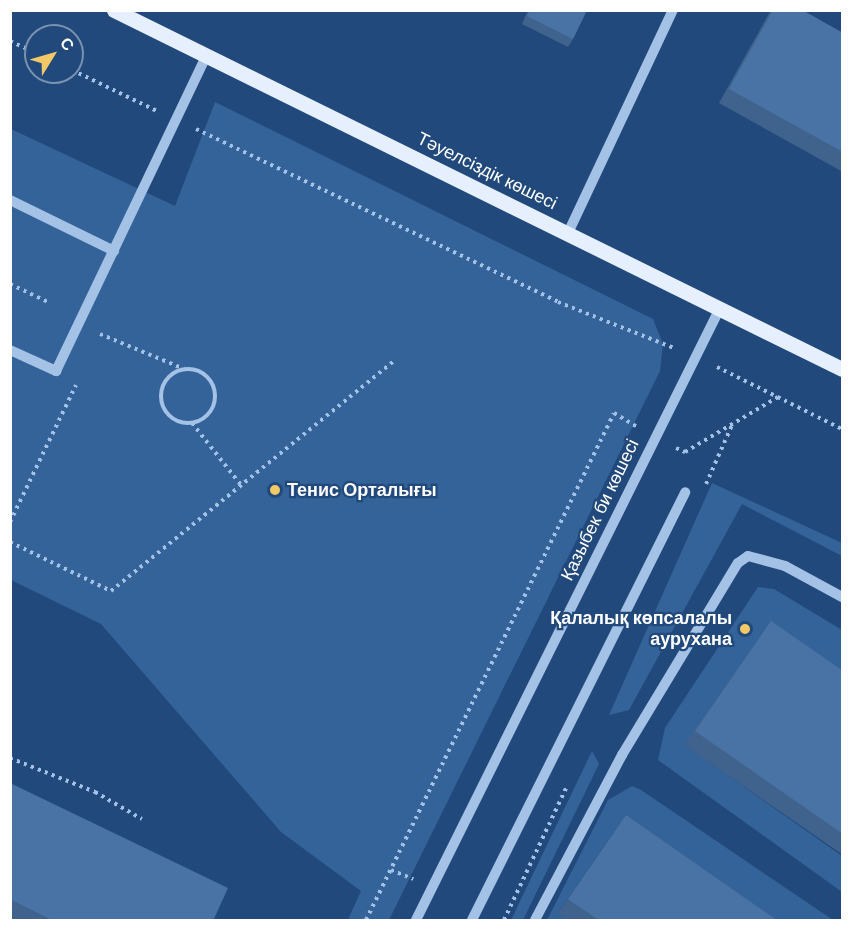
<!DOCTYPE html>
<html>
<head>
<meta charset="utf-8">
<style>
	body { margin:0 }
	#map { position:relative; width:853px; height:931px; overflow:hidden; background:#21497c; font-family:"DM Sans",sans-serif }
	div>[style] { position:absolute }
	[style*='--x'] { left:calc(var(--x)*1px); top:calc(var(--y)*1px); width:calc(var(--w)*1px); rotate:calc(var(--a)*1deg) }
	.green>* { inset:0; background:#34639a }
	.path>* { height:4px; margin-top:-2px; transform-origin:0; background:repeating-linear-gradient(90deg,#a4c2e6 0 3px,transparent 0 7.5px) }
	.path>.ring { margin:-2px; padding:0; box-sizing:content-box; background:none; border:4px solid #a4c2e6; border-radius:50% }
	.minor>* { height:10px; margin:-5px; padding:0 5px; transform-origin:5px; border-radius:5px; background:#a4c2e6 }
	.major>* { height:15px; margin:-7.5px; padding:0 7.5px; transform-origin:7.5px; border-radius:7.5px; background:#e5effd }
	.wall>* { inset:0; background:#40638e }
	.building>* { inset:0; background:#4a73a5 }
	.dots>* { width:16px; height:16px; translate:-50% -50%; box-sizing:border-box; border:3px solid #21497c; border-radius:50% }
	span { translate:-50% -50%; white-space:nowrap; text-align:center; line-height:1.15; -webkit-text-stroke:4.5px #21497c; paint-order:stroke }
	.street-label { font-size:18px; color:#fff }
	.poi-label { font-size:18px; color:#fff; font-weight:700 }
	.left { translate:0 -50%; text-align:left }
	.right { translate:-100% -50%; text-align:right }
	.frame { position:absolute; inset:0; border:12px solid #fff; pointer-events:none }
	.north { position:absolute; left:24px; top:24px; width:60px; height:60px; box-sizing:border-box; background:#21497c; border:2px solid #7a92b0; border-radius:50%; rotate:53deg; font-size:16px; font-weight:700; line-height:24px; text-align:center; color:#fff }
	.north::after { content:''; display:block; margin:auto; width:21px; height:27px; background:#f2c966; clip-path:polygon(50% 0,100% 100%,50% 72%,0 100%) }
</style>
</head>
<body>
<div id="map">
	<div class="green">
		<i style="clip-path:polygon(215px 102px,653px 319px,663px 344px,660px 371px,389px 920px,348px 920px,361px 891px,281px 832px,101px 624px,11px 580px,11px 129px,175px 206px)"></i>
		<i style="clip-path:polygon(712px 483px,842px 543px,842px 556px,742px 504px,629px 710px,609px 715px)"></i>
		<i style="clip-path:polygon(758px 587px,774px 589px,842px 630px,842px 692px,685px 745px,842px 856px,842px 892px,658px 760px,665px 728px)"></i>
		<i style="clip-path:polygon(592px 751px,599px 764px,523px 920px,511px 920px)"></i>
		<i style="clip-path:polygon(632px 786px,641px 790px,833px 920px,747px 920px,616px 829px,558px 913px,569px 920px,547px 920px,608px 800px)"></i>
	</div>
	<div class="path">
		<i style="--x:10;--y:41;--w:29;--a:25"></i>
		<i style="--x:72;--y:70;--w:94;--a:25.8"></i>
		<i style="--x:196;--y:129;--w:401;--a:25.5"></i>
		<i style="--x:558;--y:302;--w:125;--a:21.6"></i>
		<i style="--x:10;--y:284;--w:42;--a:25.3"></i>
		<i style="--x:100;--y:334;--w:91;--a:22.6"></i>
		<i style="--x:717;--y:367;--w:140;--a:26.4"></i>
		<i class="ring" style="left:161px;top:369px;width:50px;height:50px"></i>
		<i style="--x:192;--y:423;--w:79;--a:51.7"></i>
		<i style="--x:676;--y:448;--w:10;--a:24"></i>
		<i style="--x:685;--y:452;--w:108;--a:-30.6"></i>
		<i style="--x:706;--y:484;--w:64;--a:-66.2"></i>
		<i style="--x:10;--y:522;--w:152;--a:-64.3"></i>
		<i style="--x:10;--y:542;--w:112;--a:25.9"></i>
		<i style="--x:111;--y:591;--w:365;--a:-39.1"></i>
		<i style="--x:10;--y:758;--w:92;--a:21.8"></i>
		<i style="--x:95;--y:792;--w:54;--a:29.9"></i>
		<i style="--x:391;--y:870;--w:24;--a:22"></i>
		<i style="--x:366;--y:920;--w:564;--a:-63.93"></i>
		<i style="--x:614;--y:413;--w:27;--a:31"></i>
		<i style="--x:504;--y:920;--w:146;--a:-64.8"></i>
	</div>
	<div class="minor">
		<i style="--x:10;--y:200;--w:116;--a:26.1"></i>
		<i style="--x:568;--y:233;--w:246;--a:-64.8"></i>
		<i style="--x:10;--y:350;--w:51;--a:24.5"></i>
		<i style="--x:56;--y:371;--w:351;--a:-64.5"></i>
		<i style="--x:416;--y:920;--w:683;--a:-63.58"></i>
		<i style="--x:472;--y:920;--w:478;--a:-63.5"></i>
		<i style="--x:535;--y:920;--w:187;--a:-62.2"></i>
		<i style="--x:622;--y:755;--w:224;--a:-58.9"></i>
		<i style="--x:738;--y:563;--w:12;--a:-35"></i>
		<i style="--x:748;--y:556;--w:38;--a:15"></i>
		<i style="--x:785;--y:566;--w:65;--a:28.5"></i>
	</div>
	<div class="major">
		<i style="--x:114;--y:10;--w:812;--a:26.25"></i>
	</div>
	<div class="wall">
		<i style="clip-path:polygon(528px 10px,587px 10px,573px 39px,568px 47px,522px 24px)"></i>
		<i style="clip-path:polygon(771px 10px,802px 10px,843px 33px,843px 172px,719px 103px)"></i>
		<i style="clip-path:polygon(771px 621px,843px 671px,843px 855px,684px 745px)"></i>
		<i style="clip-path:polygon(10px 783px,213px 921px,10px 921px)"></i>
		<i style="clip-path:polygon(626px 815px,778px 921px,569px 921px,558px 913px)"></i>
	</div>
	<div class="building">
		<i style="clip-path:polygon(530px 10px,587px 10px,573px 39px,527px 16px)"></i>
		<i style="clip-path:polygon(773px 10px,802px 10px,843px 33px,843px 152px,729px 89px)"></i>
		<i style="clip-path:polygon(771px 621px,843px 671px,843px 834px,695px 731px)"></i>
		<i style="clip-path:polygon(10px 783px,228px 888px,213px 921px,54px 921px,10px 899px)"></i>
		<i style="clip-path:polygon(626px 815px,778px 921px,600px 921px,568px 899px)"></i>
	</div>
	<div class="dots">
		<i style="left:275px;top:490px;background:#f2c966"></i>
		<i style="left:745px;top:629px;background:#f2c966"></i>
	</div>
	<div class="street-label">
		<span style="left:487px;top:171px;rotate:26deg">Тәуелсіздік көшесі</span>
		<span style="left:600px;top:510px;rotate:-64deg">Қазыбек би көшесі</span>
	</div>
	<div class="poi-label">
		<span class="left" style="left:287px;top:490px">Тенис Орталығы</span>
		<span class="right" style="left:732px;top:629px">Қалалық көпсалалы<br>аурухана</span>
	</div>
	<div class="frame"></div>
	<div class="north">С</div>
</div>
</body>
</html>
